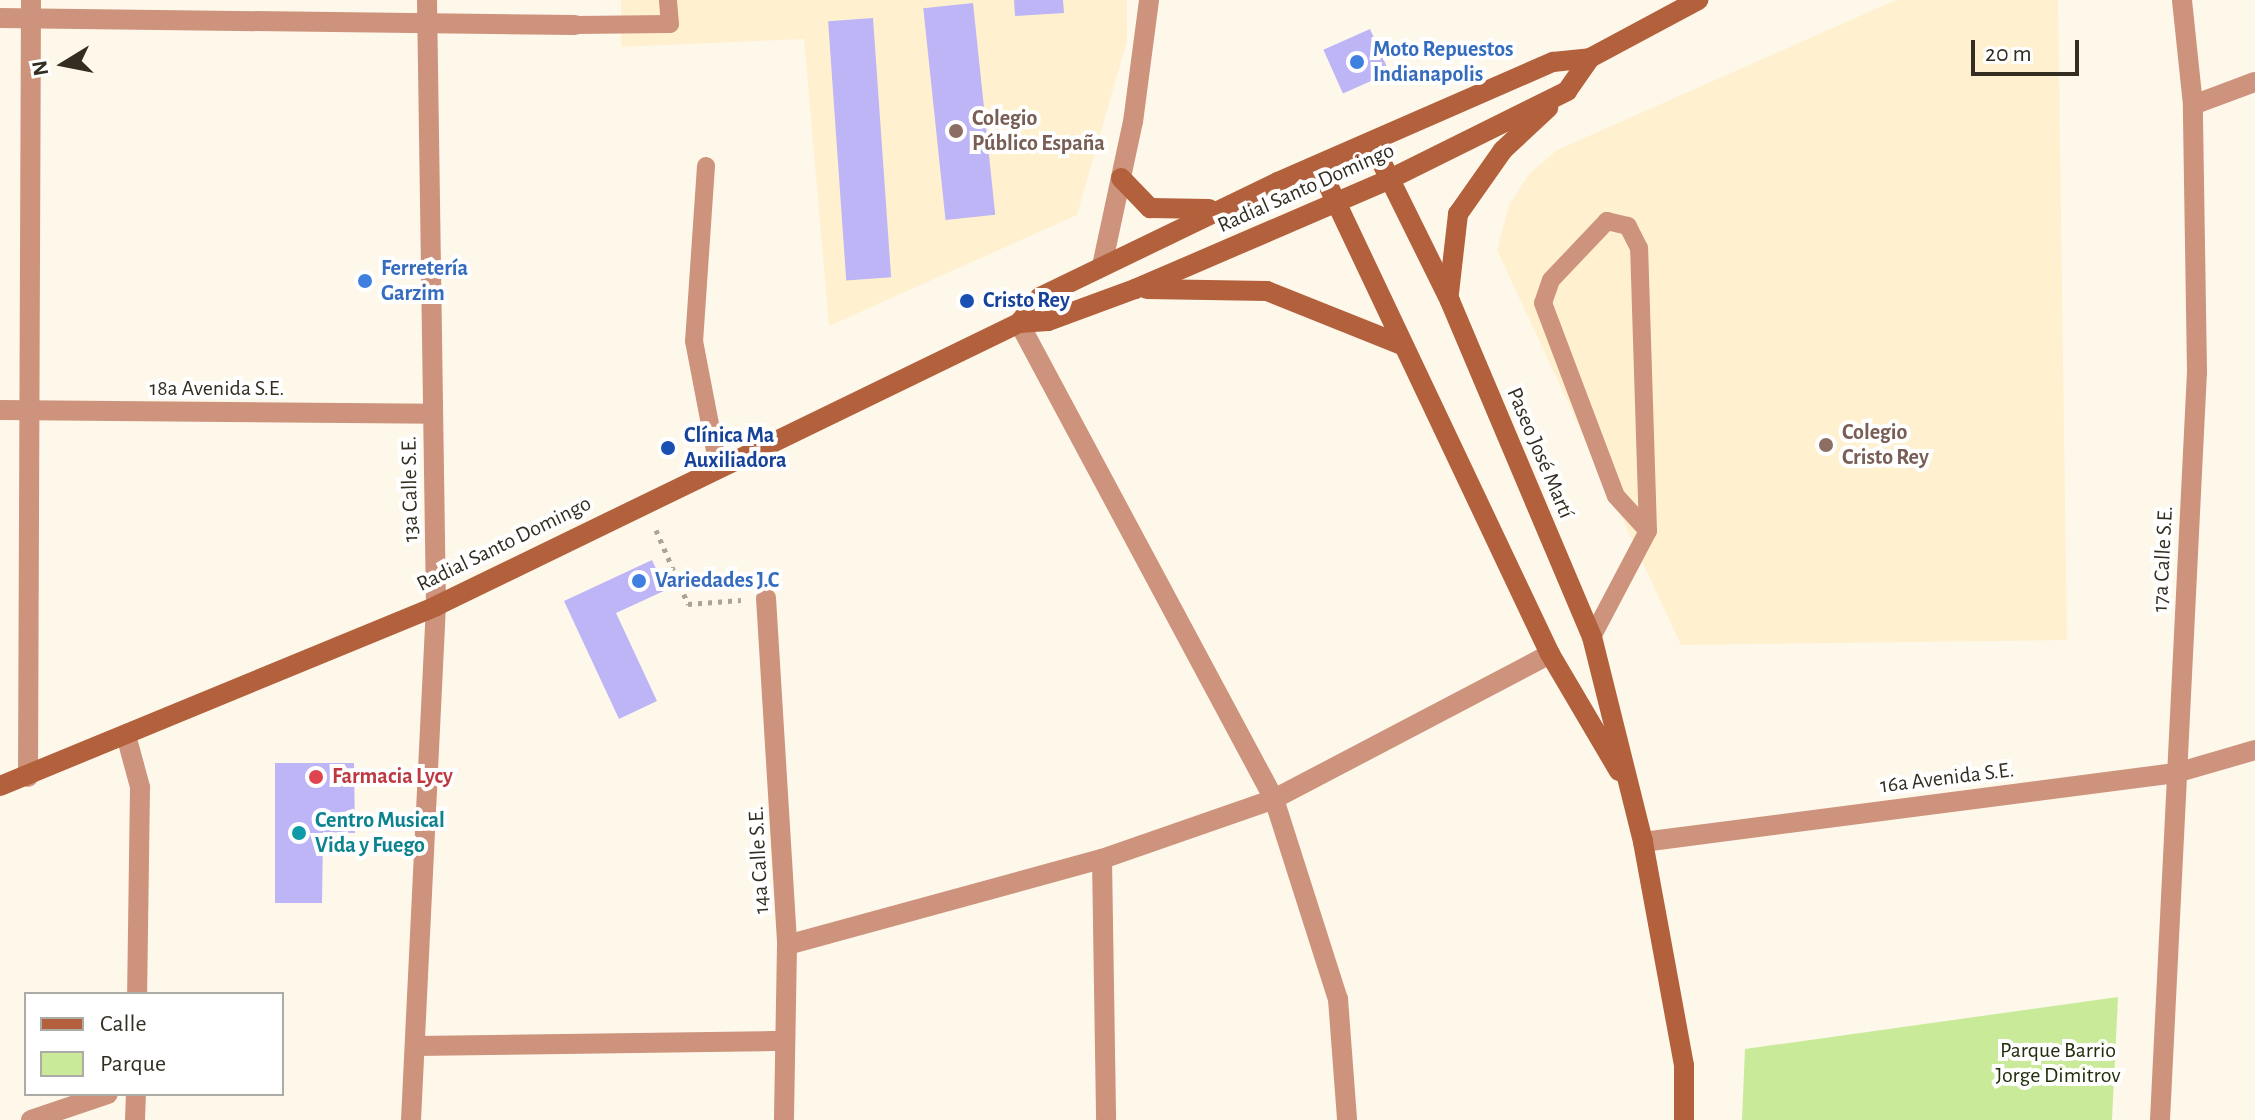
<!DOCTYPE html>
<html>
<head>
<meta charset="utf-8">
<style>
	body { margin:0 }
	#map { position:relative; width:2255px; height:1120px; overflow:hidden; background:#fef8eb; font-family:"Alegreya Sans",sans-serif }
	div>[style] { position:absolute }
	[style*='--x'] { left:calc(var(--x)*1px); top:calc(var(--y)*1px); width:calc(var(--w)*1px); rotate:calc(var(--a)*1deg) }
	.built>* { inset:0; background:#fff1d0 }
	.green>* { inset:0; background:#c9ea99 }
	.building>* { inset:0; background:#beb5f6; transform-origin:0 0 }
	.path>* { height:5px; margin-top:-2.5px; transform-origin:0; background:repeating-linear-gradient(90deg,#aaa497 0 4px,transparent 0 10px) }
	.service>* { height:18px; margin:-9px; padding:0 9px; transform-origin:9px; border-radius:9px; background:#cd937c }
	.minor>* { height:20px; margin:-10px; padding:0 10px; transform-origin:10px; border-radius:10px; background:#cd937c }
	.tertiary>* { height:20px; margin:-10px; padding:0 10px; transform-origin:10px; border-radius:10px; background:#cd937c }
	.secondary>* { height:20px; margin:-10px; padding:0 10px; transform-origin:10px; border-radius:10px; background:#b3603c }
	.dots>* { width:22px; height:22px; translate:-50% -50%; box-sizing:border-box; border:4px solid #fff; border-radius:50% }
	span { translate:-50% -50%; white-space:nowrap; text-align:center; line-height:1.15; -webkit-text-stroke:8px #fff; paint-order:stroke }
	.shop-label { font-size:22px; color:#366cbe; font-weight:700 }
	.left { translate:0 -50%; text-align:left }
	.education-label { font-size:22px; color:#785e54; font-weight:700 }
	.street-label { font-size:22px; color:#332e21 }
	.transit-label { font-size:22px; color:#164399; font-weight:700 }
	.health-label { font-size:22px; color:#be3a42; font-weight:700 }
	.culture-label { font-size:22px; color:#0d838f; font-weight:700 }
	.park-label { font-size:22px; color:#222e0c }
	.legend { position:absolute; left:24px; top:992px; width:260px; height:104px; box-sizing:border-box; background:#fff; border:2px solid #adaba6; margin:0; padding:10px 14px; list-style:none; font-size:24px; color:#332e21 }
	.legend li { display:flex; align-items:center; gap:16px; height:40px }
	.legend b { width:40px; border:2px solid #adaba6 }
	.north { position:absolute; left:24px; top:24px; width:80px; height:80px; -webkit-text-stroke:6px #fff; paint-order:stroke; rotate:260deg; font-size:22px; font-weight:700; line-height:32px; text-align:center; color:#332e21 }
	.north::after { content:''; display:block; margin:auto; width:28px; height:36px; background:#332e21; clip-path:polygon(50% 0,100% 100%,50% 72%,0 100%) }
	.scale { position:absolute; left:1971px; top:40px; width:108px; height:36px; box-sizing:border-box; border:4px solid #332e21; border-top:0; padding-left:10px; font-size:24px; line-height:28px; white-space:nowrap; color:#332e21; -webkit-text-stroke:6px #fff; paint-order:stroke }
</style>
</head>
<body>
<div id="map">
	<div class="built">
		<i style="clip-path:polygon(621px 0,1127px 0,1127px 41px,1077px 215px,829px 326px,804px 39px,621px 47px)"></i>
		<i style="clip-path:polygon(1896px 0,2058px 0,2067px 640px,1681px 645px,1497px 250px,1509px 205px,1530px 173px,1557px 150px)"></i>
	</div>
	<div class="green">
		<i style="clip-path:polygon(2118px 997px,2112px 1120px,1742px 1120px,1745px 1049px)"></i>
	</div>
	<div class="building">
		<i style="clip-path:polygon(1014px 0,1063px 0,1064px 13px,1015px 16px)"></i>
		<i style="left:973px;top:3px;width:213px;height:50px;rotate:84deg"></i>
		<i style="left:873px;top:18px;width:260px;height:45px;rotate:86deg"></i>
		<i style="left:1370px;top:29px;width:48px;height:51px;rotate:66deg"></i>
		<i style="clip-path:polygon(652px 560px,666px 590px,616px 613px,657px 701px,619px 719px,564px 601px)"></i>
		<i style="clip-path:polygon(275px 763px,354px 763px,355px 833px,323px 832px,322px 903px,275px 903px)"></i>
	</div>
	<div class="path">
		<i style="--x:656;--y:530;--w:81;--a:66.6"></i>
		<i style="--x:688;--y:604;--w:53;--a:-4.3"></i>
	</div>
	<div class="service">
		<i style="--x:575;--y:25;--w:95;--a:-0.6"></i>
		<i style="--x:670;--y:24;--w:24;--a:-95"></i>
		<i style="--x:706;--y:166;--w:175;--a:93.9"></i>
		<i style="--x:694;--y:341;--w:127;--a:79.1"></i>
		<i style="--x:1592;--y:637;--w:120;--a:-62.2"></i>
		<i style="--x:1648;--y:531;--w:283;--a:-91.8"></i>
		<i style="--x:1639;--y:248;--w:25;--a:-117"></i>
		<i style="--x:1628;--y:226;--w:22;--a:-167"></i>
		<i style="--x:1607;--y:221;--w:81;--a:133.5"></i>
		<i style="--x:1551;--y:280;--w:24;--a:109"></i>
		<i style="--x:1543;--y:303;--w:206;--a:69.3"></i>
		<i style="--x:1616;--y:496;--w:47;--a:47.6"></i>
	</div>
	<div class="minor">
		<i style="--x:0;--y:18;--w:575;--a:0.7"></i>
		<i style="--x:2193;--y:105;--w:66;--a:-20.4"></i>
		<i style="--x:1102;--y:266;--w:147;--a:-77.9"></i>
		<i style="--x:1133;--y:122;--w:123;--a:-82.5"></i>
		<i style="--x:1019;--y:323;--w:540;--a:61.82"></i>
		<i style="--x:1274;--y:799;--w:210;--a:72.3"></i>
		<i style="--x:1338;--y:999;--w:121;--a:85.7"></i>
		<i style="--x:0;--y:410;--w:433;--a:0.5"></i>
		<i style="--x:766;--y:598;--w:348;--a:86.5"></i>
		<i style="--x:787;--y:945;--w:175;--a:91"></i>
		<i style="--x:127;--y:739;--w:50;--a:74.8"></i>
		<i style="--x:140;--y:787;--w:207;--a:90.8"></i>
		<i style="--x:28;--y:777;--w:777;--a:-89.78"></i>
		<i style="--x:1643;--y:842;--w:537;--a:-7.38"></i>
		<i style="--x:2176;--y:773;--w:82;--a:-16.2"></i>
		<i style="--x:1102;--y:859;--w:261;--a:89.1"></i>
		<i style="--x:787;--y:945;--w:327;--a:-15.3"></i>
		<i style="--x:1102;--y:859;--w:182;--a:-19.2"></i>
		<i style="--x:1274;--y:799;--w:312;--a:-27.7"></i>
		<i style="--x:415;--y:1046;--w:369;--a:-0.8"></i>
		<i style="--x:31;--y:1120;--w:81;--a:-18.7"></i>
		<i style="--x:135;--y:1120;--w:26;--a:-88"></i>
		<i style="--x:411;--y:1120;--w:515;--a:-87.22"></i>
		<i style="--x:2160;--y:1120;--w:749;--a:-87.17"></i>
		<i style="--x:2197;--y:372;--w:267;--a:-90.9"></i>
		<i style="--x:2193;--y:105;--w:106;--a:-96"></i>
	</div>
	<div class="tertiary">
		<i style="--x:427;--y:0;--w:606;--a:89.15"></i>
	</div>
	<div class="secondary">
		<i style="--x:1372;--y:143;--w:176;--a:63.7"></i>
		<i style="--x:1450;--y:301;--w:365;--a:67.1"></i>
		<i style="--x:1592;--y:637;--w:211;--a:76"></i>
		<i style="--x:1643;--y:842;--w:227;--a:79.6"></i>
		<i style="--x:1684;--y:1065;--w:55;--a:90"></i>
		<i style="--x:1319;--y:166;--w:540;--a:64.67"></i>
		<i style="--x:1550;--y:654;--w:136;--a:59.5"></i>
		<i style="--x:1121;--y:178;--w:42;--a:46"></i>
		<i style="--x:1150;--y:208;--w:59;--a:1"></i>
		<i style="--x:1147;--y:289;--w:120;--a:1"></i>
		<i style="--x:1267;--y:291;--w:145;--a:21.8"></i>
		<i style="--x:1449;--y:293;--w:80;--a:-83.5"></i>
		<i style="--x:1458;--y:214;--w:78;--a:-54.9"></i>
		<i style="--x:1503;--y:150;--w:62;--a:-43"></i>
		<i style="--x:1019;--y:323;--w:33;--a:-51"></i>
		<i style="--x:1040;--y:297;--w:264;--a:-25.8"></i>
		<i style="--x:1278;--y:182;--w:300;--a:-23.6"></i>
		<i style="--x:1553;--y:62;--w:37;--a:-6"></i>
		<i style="--x:1590;--y:58;--w:123;--a:-28.2"></i>
		<i style="--x:0;--y:786;--w:472;--a:-22.4"></i>
		<i style="--x:436;--y:606;--w:648;--a:-25.89"></i>
		<i style="--x:1019;--y:323;--w:29;--a:-4"></i>
		<i style="--x:1048;--y:321;--w:93;--a:-20.2"></i>
		<i style="--x:1135;--y:289;--w:278;--a:-23.3"></i>
		<i style="--x:1390;--y:179;--w:198;--a:-26.4"></i>
		<i style="--x:1567;--y:91;--w:40;--a:-55.1"></i>
	</div>
	<div class="dots">
		<i style="left:1357px;top:62px;background:#3f7fe0"></i>
		<i style="left:956px;top:131px;background:#8d6e63"></i>
		<i style="left:365px;top:281px;background:#3f7fe0"></i>
		<i style="left:967px;top:301px;background:#1a4fb4"></i>
		<i style="left:1826px;top:445px;background:#8d6e63"></i>
		<i style="left:668px;top:448px;background:#1a4fb4"></i>
		<i style="left:639px;top:581px;background:#3f7fe0"></i>
		<i style="left:316px;top:777px;background:#e0444e"></i>
		<i style="left:299px;top:833px;background:#0f9aa8"></i>
	</div>
	<div class="shop-label">
		<span class="left" style="left:1373px;top:62px">Moto Repuestos<br>Indianapolis</span>
		<span class="left" style="left:381px;top:281px">Ferretería<br>Garzim</span>
		<span class="left" style="left:655px;top:581px">Variedades J.C</span>
	</div>
	<div class="education-label">
		<span class="left" style="left:972px;top:131px">Colegio<br>Público España</span>
		<span class="left" style="left:1842px;top:445px">Colegio<br>Cristo Rey</span>
	</div>
	<div class="street-label">
		<span style="left:1306px;top:188px;rotate:-24deg">Radial Santo Domingo</span>
		<span style="left:217px;top:389px">18a Avenida S.E.</span>
		<span style="left:1540px;top:453px;rotate:67deg">Paseo José Martí</span>
		<span style="left:410px;top:489px;rotate:-91deg">13a Calle S.E.</span>
		<span style="left:504px;top:544px;rotate:-26deg">Radial Santo Domingo</span>
		<span style="left:2163px;top:559px;rotate:-87deg">17a Calle S.E.</span>
		<span style="left:1947px;top:778px;rotate:-7deg">16a Avenida S.E.</span>
		<span style="left:759px;top:860px;rotate:-93deg">14a Calle S.E.</span>
	</div>
	<div class="transit-label">
		<span class="left" style="left:983px;top:301px">Cristo Rey</span>
		<span class="left" style="left:684px;top:448px">Clínica Ma<br>Auxiliadora</span>
	</div>
	<div class="health-label">
		<span class="left" style="left:332px;top:777px">Farmacia Lycy</span>
	</div>
	<div class="culture-label">
		<span class="left" style="left:315px;top:833px">Centro Musical<br>Vida y Fuego</span>
	</div>
	<div class="park-label">
		<span style="left:2058px;top:1063px">Parque Barrio<br>Jorge Dimitrov</span>
	</div>
	<ul class="legend">
	<li><b style="height:10px;background:#b3603c"></b>Calle</li>
	<li><b style="height:22px;background:#c9ea99"></b>Parque</li>
	</ul>
	<div class="north">N</div>
	<div class="scale">20 m</div>
</div>
</body>
</html>
